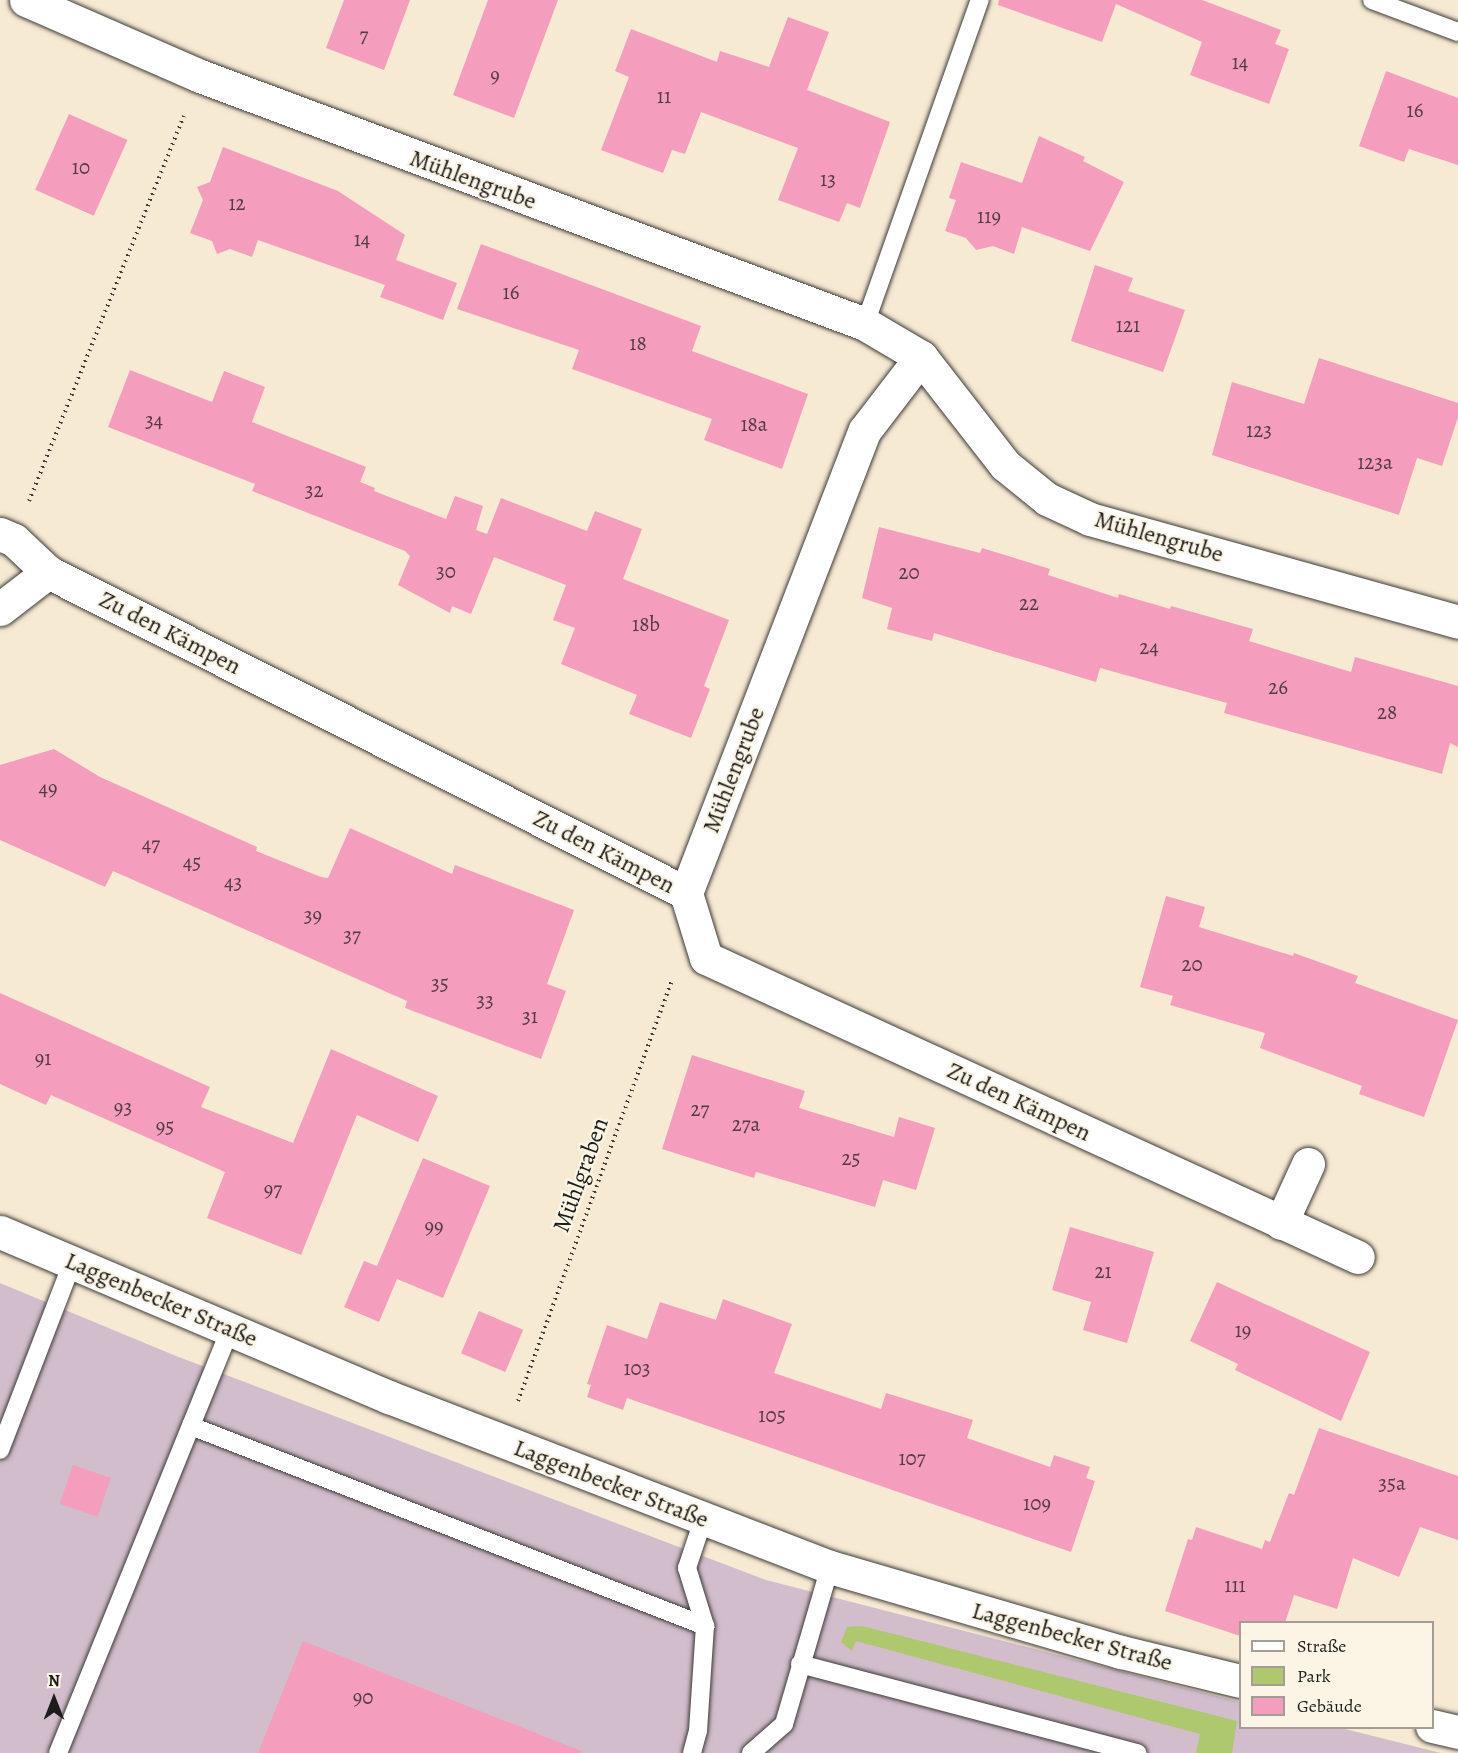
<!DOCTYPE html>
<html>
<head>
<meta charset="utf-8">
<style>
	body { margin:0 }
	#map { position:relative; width:1458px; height:1753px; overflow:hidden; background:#f7ead3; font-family:Alegreya,serif }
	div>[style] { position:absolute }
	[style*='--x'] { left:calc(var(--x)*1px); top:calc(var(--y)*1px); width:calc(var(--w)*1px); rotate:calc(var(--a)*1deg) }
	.industrial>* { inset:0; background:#d1bdcc }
	.green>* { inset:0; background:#aec86e }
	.building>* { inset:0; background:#f49dbc; transform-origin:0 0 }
	.path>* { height:4px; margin-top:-2px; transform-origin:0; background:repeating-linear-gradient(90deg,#3d3b37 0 1.5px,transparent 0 6px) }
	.roads { filter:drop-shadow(0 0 2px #3d3b37) drop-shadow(0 0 2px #3d3b37) }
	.lane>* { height:18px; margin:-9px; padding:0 9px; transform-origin:9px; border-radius:9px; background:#fff }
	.street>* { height:33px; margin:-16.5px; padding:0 16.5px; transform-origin:16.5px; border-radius:16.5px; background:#fff }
	.secondary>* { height:33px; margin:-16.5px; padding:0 16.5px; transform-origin:16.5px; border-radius:16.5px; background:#fff }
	span { translate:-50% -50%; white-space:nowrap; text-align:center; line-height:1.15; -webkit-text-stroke:4.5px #fcf5e5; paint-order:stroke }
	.number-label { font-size:21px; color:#523c44 }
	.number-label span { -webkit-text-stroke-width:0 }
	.street-label { font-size:24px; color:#1c1c1c }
	.legend { position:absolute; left:1239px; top:1621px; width:195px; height:108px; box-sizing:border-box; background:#fcf5e5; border:2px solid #a29e95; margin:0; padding:8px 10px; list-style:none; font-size:18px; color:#1c1c1c }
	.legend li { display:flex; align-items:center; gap:12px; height:30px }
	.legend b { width:30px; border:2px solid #a29e95 }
	.north { position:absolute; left:24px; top:1669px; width:60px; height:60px; -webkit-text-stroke:4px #fcf5e5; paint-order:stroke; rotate:0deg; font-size:16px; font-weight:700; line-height:24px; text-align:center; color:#1c1c1c }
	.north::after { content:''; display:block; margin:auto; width:21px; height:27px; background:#1c1c1c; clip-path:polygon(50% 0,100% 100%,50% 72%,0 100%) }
</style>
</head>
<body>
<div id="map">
	<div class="industrial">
		<i style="clip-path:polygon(0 1283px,176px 1356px,766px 1580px,1240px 1702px,1240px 1728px,1341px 1728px,1441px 1753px,0 1753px)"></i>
	</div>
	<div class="green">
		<i style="clip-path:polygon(862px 1626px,1237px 1721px,1232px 1753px,1196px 1753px,1200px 1734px,856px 1641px,852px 1651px,841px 1642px,847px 1627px)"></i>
	</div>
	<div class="building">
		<i style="clip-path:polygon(344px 0,410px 0,384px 70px,326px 48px)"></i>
		<i style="clip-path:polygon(488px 0,558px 0,514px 118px,453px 95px)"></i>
		<i style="clip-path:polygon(999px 0,1202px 0,1281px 30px,1275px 44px,1289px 49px,1269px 104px,1190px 75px,1202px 42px,1116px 4px,1102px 42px,998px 5px)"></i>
		<i style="clip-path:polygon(788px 17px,829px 32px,807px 90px,890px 122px,860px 208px,847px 203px,839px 222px,778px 200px,798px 148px,701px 112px,685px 154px,672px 150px,663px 173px,601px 150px,629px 77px,615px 71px,631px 29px,717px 62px,720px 51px,769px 67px)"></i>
		<i style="clip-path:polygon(1386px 71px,1458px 98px,1458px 165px,1409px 149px,1404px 162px,1359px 146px)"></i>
		<i style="left:69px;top:114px;width:64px;height:83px;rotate:24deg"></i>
		<i style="clip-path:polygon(1039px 136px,1085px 157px,1083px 161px,1124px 182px,1090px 251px,1022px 227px,1014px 254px,993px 246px,976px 250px,966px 238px,945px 231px,956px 200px,949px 198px,961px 162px,1022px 183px)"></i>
		<i style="clip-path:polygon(223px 147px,338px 191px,405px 235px,396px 260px,457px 283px,443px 320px,380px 297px,385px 285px,258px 240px,252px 257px,230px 249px,217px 254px,212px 241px,190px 233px,203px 200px,197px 187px,210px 182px)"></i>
		<i style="clip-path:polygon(481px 244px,701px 326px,692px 351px,808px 394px,782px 469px,704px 440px,712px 419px,572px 369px,579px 350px,457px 309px)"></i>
		<i style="clip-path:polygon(1095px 265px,1133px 278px,1128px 291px,1185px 310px,1163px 372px,1071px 341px)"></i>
		<i style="clip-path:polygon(1319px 358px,1458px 403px,1458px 417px,1442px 466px,1417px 458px,1399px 515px,1212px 455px,1232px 382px,1304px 404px)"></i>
		<i style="clip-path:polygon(130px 370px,212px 402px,224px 371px,265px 387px,252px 422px,366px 467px,360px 482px,375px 488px,374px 491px,446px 519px,455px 496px,483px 506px,476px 530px,487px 534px,501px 498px,587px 531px,595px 511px,642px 529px,623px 579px,729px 620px,704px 686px,710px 689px,691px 738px,629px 714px,637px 695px,561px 664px,575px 628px,553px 620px,566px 585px,494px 557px,471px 614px,452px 606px,450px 613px,398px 585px,410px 556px,405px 551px,252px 491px,255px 484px,108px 427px)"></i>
		<i style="clip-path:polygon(879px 527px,980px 553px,982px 548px,1050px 569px,1048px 575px,1118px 598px,1119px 594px,1170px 609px,1171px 606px,1253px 629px,1249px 641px,1351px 672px,1355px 657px,1458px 686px,1458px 747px,1450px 743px,1442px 774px,1224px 713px,1227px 703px,1100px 668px,1096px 682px,934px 633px,932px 641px,887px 629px,892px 608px,862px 598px)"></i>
		<i style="clip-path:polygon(54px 749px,100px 777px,257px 847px,256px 851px,321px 877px,328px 878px,350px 828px,452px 874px,455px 865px,574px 910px,547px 984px,566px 991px,541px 1059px,405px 1008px,407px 1001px,113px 871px,105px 887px,0 840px,0 765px)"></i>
		<i style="clip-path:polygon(1166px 896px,1205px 907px,1199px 927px,1293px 956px,1294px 953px,1358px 976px,1355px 983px,1458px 1020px,1424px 1117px,1359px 1094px,1362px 1086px,1260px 1048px,1265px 1033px,1170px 1005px,1173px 996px,1140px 987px)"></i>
		<i style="clip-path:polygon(0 993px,210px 1087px,201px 1107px,293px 1143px,331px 1049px,438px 1096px,418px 1142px,357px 1115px,301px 1255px,207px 1218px,225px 1172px,51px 1095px,46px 1105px,0 1084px)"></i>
		<i style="clip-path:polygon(692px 1055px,805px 1091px,799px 1108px,894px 1137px,899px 1117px,935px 1128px,916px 1190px,883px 1180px,875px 1207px,756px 1172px,754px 1178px,662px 1149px)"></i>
		<i style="clip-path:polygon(423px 1158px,490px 1186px,443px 1298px,397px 1279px,379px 1322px,344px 1307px,364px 1261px,377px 1266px)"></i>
		<i style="clip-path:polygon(1070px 1227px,1154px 1252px,1127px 1343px,1083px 1330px,1091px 1302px,1052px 1290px)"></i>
		<i style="clip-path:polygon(1217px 1282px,1370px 1352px,1341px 1421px,1235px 1370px,1238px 1364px,1190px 1341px)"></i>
		<i style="clip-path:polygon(723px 1299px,792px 1324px,774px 1373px,881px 1409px,886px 1393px,973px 1420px,967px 1438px,1050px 1467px,1054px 1455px,1090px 1467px,1086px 1478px,1095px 1481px,1071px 1552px,627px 1398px,623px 1410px,587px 1397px,591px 1385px,587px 1384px,607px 1325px,647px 1339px,660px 1302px,716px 1320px)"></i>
		<i style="left:479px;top:1311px;width:48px;height:46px;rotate:23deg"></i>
		<i style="clip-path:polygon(1319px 1428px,1458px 1476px,1458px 1540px,1420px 1527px,1399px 1577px,1353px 1558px,1337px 1609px,1294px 1595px,1285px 1623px,1240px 1623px,1240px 1636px,1165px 1611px,1188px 1539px,1192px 1540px,1196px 1527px,1262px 1549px,1265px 1540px,1270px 1542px,1289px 1493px,1294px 1495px)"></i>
		<i style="left:73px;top:1465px;width:40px;height:41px;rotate:19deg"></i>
		<i style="clip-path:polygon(303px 1641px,581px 1751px,581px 1753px,258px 1753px)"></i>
	</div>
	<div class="path">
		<i style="--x:29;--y:501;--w:415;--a:-68.1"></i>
		<i style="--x:518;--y:1401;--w:446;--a:-69.9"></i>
	</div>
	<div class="roads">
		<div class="lane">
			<i style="--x:1372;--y:0;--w:92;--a:20.4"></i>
			<i style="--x:865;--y:324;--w:344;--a:-70.5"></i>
			<i style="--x:191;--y:1426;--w:552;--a:21.26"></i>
			<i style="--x:0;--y:1450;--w:203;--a:-68.9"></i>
			<i style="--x:800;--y:1664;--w:349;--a:14.8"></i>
			<i style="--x:58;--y:1753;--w:458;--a:-67.9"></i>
			<i style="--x:692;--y:1753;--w:23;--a:-75"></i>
			<i style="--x:698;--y:1731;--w:105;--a:-86.2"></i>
			<i style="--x:705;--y:1626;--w:61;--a:-107.2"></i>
			<i style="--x:687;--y:1568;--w:51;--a:-71.6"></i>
			<i style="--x:751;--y:1753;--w:44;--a:-41.3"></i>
			<i style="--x:784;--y:1724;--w:164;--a:-73.7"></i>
		</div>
		<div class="street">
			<i style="--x:26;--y:0;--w:190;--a:23.6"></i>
			<i style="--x:200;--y:76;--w:710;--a:20.45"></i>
			<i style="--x:865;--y:324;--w:65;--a:30.5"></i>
			<i style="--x:921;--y:357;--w:137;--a:52.1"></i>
			<i style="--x:1005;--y:465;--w:54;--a:39"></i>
			<i style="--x:1047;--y:499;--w:47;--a:24.9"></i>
			<i style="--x:1090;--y:519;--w:382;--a:15.6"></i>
			<i style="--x:0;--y:534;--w:15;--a:23"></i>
			<i style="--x:14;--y:540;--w:47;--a:43.3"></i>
			<i style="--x:48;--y:572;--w:714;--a:26.71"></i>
			<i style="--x:686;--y:893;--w:68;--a:72.9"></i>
			<i style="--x:706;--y:958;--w:717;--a:24.64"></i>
			<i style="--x:0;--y:609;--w:61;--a:-37.6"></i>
			<i style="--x:686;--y:893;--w:496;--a:-68.9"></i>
			<i style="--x:865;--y:430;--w:92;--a:-52.5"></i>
			<i style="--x:1281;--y:1223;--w:65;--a:-65.4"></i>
		</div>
		<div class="secondary">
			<i style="--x:0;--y:1232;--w:423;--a:23"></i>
			<i style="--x:389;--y:1397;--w:473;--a:21.1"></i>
			<i style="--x:830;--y:1567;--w:303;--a:16.3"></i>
			<i style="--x:1121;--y:1652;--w:122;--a:13.7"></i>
			<i style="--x:1432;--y:1726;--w:27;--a:13"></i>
		</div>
	</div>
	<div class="number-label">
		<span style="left:364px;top:35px">7</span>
		<span style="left:1240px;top:62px">14</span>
		<span style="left:495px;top:75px">9</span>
		<span style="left:664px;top:96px">11</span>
		<span style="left:1415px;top:110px">16</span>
		<span style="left:81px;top:167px">10</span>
		<span style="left:828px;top:179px">13</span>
		<span style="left:237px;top:203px">12</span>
		<span style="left:989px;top:216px">119</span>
		<span style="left:362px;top:239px">14</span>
		<span style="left:511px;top:292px">16</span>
		<span style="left:1128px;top:325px">121</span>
		<span style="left:638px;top:343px">18</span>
		<span style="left:154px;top:420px">34</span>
		<span style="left:754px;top:424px">18a</span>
		<span style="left:1259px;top:430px">123</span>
		<span style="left:1375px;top:462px">123a</span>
		<span style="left:314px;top:490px">32</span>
		<span style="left:446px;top:571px">30</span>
		<span style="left:909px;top:572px">20</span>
		<span style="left:1029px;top:603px">22</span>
		<span style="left:646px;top:624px">18b</span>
		<span style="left:1149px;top:647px">24</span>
		<span style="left:1278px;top:687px">26</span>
		<span style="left:1387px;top:712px">28</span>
		<span style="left:48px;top:788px">49</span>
		<span style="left:151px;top:844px">47</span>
		<span style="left:192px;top:862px">45</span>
		<span style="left:233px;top:882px">43</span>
		<span style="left:313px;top:915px">39</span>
		<span style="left:352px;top:935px">37</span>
		<span style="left:1192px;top:964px">20</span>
		<span style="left:440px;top:983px">35</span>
		<span style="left:485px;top:1000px">33</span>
		<span style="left:530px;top:1016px">31</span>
		<span style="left:43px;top:1058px">91</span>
		<span style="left:123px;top:1107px">93</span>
		<span style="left:700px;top:1109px">27</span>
		<span style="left:746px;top:1124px">27a</span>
		<span style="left:165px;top:1126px">95</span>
		<span style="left:851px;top:1158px">25</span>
		<span style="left:273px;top:1189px">97</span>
		<span style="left:434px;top:1226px">99</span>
		<span style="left:1103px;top:1271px">21</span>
		<span style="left:1243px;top:1330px">19</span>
		<span style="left:637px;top:1368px">103</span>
		<span style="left:772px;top:1415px">105</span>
		<span style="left:912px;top:1458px">107</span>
		<span style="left:1392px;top:1483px">35a</span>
		<span style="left:1037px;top:1503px">109</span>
		<span style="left:1235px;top:1585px">111</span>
		<span style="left:363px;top:1697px">90</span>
	</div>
	<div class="street-label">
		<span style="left:473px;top:180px;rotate:20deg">Mühlengrube</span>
		<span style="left:1159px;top:537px;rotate:16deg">Mühlengrube</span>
		<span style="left:170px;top:633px;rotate:27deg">Zu den Kämpen</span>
		<span style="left:734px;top:770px;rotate:-69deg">Mühlengrube</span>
		<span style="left:604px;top:852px;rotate:27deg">Zu den Kämpen</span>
		<span style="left:1019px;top:1102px;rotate:25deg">Zu den Kämpen</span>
		<span style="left:581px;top:1175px;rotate:-70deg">Mühlgraben</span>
		<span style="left:161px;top:1300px;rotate:23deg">Laggenbecker Straße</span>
		<span style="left:611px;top:1484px;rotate:21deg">Laggenbecker Straße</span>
		<span style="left:1072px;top:1637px;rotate:15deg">Laggenbecker Straße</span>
	</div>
	<ul class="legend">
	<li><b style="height:8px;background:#fff"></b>Straße</li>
	<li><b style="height:16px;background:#aec86e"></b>Park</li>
	<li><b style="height:16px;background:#f49dbc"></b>Gebäude</li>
	</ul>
	<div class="north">N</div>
</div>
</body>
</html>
